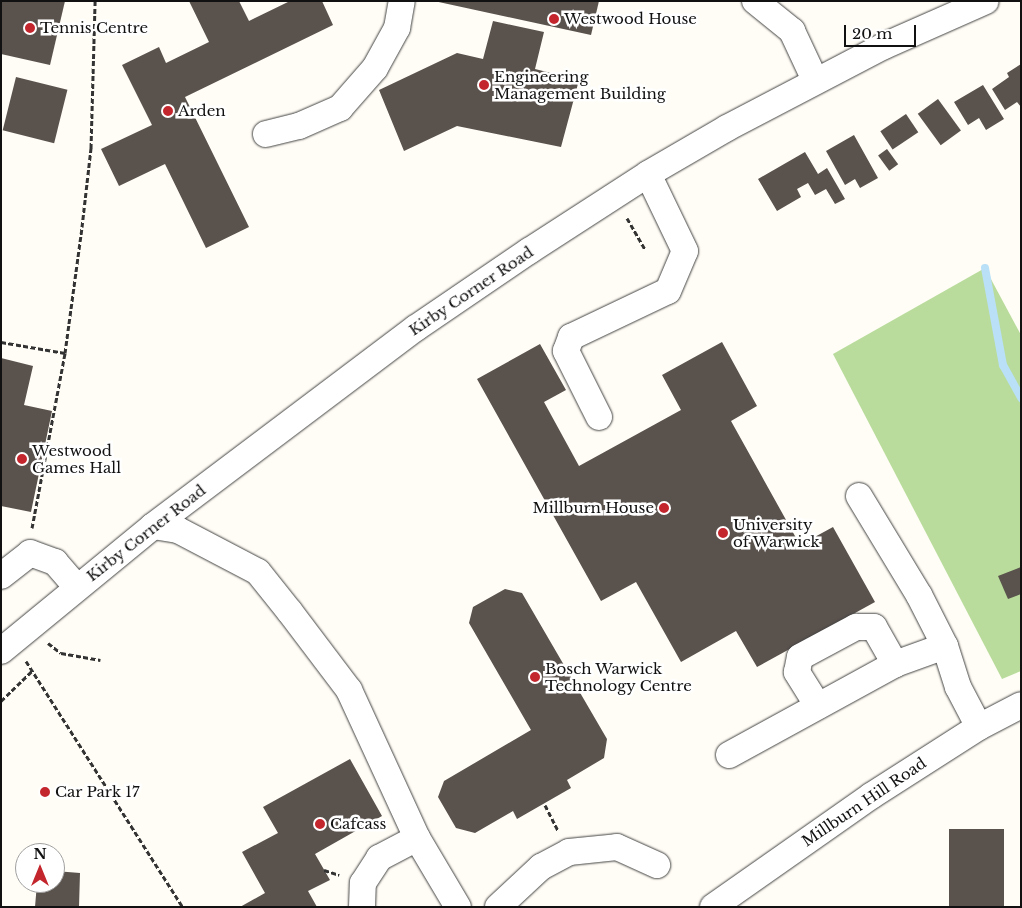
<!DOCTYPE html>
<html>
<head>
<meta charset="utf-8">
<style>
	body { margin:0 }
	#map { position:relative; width:1022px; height:908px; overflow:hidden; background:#fffdf5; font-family:"Libre Baskerville",serif }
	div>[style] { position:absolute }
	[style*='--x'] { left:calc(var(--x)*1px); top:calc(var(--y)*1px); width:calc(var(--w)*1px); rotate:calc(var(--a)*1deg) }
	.forest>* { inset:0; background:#b9dc9c }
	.stream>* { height:8px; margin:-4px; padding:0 4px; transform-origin:4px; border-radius:4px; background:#b9e0f7 }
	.building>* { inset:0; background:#5a524d; transform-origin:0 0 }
	.path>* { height:3px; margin-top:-1.5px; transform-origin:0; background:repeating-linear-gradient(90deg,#333 0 5px,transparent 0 7.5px) }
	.roads { filter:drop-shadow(0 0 1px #444) drop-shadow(0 0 1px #444) }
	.minor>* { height:26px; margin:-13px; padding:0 13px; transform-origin:13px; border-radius:13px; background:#fff }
	.dots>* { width:14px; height:14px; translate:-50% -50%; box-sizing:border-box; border:2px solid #fff; border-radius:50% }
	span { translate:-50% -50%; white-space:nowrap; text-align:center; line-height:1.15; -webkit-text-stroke:5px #fff; paint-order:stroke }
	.poi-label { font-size:15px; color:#111 }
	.left { translate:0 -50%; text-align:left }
	.right { translate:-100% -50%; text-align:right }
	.street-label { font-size:15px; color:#111 }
	.frame { position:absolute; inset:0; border:2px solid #111; pointer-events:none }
	.north { position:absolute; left:15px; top:843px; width:50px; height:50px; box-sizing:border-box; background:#fff; border:1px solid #a0a0a0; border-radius:50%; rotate:0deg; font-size:14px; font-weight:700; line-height:20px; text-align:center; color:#111 }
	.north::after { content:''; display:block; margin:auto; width:18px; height:22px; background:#c4262e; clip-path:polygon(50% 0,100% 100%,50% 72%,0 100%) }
	.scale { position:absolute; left:844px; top:25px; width:72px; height:22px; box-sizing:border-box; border:2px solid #111; border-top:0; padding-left:6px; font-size:15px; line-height:18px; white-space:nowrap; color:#111; -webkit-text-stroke:4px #fff; paint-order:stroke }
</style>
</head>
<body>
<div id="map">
	<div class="forest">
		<i style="clip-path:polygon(985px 268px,1021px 335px,1021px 671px,1002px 679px,833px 354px)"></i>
	</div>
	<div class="stream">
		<i style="--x:985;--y:268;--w:99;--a:79.5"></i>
		<i style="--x:1003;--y:365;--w:38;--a:61"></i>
	</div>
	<div class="building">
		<i style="clip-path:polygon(1px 1px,65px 1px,50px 65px,1px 54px)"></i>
		<i style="clip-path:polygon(189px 1px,239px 1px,249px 21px,290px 1px,322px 1px,333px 25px,185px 97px,249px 227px,206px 248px,165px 164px,119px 186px,101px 149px,152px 125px,122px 65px,159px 47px,166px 63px,209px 42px)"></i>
		<i style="clip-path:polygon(434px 1px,599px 1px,591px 35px)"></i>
		<i style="clip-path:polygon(493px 21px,544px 32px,535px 69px,579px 80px,561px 147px,457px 126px,404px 151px,379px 90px,457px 53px,483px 59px)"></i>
		<i style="clip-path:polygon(1021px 64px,1021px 107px,1017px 102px,1005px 110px,992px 89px,1009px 77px,1007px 73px)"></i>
		<i style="left:16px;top:77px;width:53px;height:55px;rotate:14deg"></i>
		<i style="clip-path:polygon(983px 85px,1004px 119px,986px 130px,979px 118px,968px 125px,954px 102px)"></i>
		<i style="left:938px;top:99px;width:39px;height:25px;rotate:54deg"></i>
		<i style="left:906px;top:114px;width:22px;height:31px;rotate:56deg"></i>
		<i style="clip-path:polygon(854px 135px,878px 178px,860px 188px,855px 179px,845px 185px,826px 151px)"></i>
		<i style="left:887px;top:149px;width:19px;height:11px;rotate:54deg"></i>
		<i style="clip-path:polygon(805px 152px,818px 174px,827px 168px,845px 199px,835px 204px,826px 189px,815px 195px,808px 183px,797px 189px,801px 197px,777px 211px,758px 179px)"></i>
		<i style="clip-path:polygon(722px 342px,757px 406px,731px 421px,800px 545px,833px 527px,875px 602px,757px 667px,736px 631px,681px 662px,636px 582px,601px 601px,477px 379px,540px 344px,566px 390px,544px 402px,579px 466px,681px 410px,662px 375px)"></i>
		<i style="clip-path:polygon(1px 358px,33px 366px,24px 405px,52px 411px,31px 512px,1px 506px)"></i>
		<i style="clip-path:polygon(1021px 567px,1021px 594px,1008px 599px,998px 576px)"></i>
		<i style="clip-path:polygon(505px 589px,522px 593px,607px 739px,604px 758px,567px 780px,571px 788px,517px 819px,513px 811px,475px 833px,456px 828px,438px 797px,444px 781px,531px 730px,469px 623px,473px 607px)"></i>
		<i style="clip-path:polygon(350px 759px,382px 816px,315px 854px,330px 880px,308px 891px,317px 907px,240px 907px,265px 893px,242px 852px,278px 833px,263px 807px)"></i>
		<i style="left:949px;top:829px;width:55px;height:78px"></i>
		<i style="clip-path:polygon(55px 871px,80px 873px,79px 907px,35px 907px,37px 883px,55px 883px)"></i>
	</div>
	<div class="path">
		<i style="--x:627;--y:218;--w:36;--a:60"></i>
		<i style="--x:1;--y:342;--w:65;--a:9.8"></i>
		<i style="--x:32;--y:528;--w:178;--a:-79.3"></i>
		<i style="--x:65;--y:353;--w:127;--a:-82.3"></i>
		<i style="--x:82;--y:227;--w:80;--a:-83.5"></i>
		<i style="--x:91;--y:148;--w:147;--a:-88.4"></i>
		<i style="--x:48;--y:643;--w:16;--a:38"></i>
		<i style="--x:61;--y:653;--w:40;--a:10"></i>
		<i style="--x:26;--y:661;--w:292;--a:57.5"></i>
		<i style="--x:1;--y:701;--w:45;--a:-44.1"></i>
		<i style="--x:545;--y:805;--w:29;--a:63"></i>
		<i style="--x:324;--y:870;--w:16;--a:18"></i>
	</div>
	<div class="roads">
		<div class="minor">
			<i style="--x:755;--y:1;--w:48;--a:39"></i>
			<i style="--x:792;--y:31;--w:54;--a:64.9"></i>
			<i style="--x:266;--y:134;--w:34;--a:-14"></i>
			<i style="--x:299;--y:126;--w:45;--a:-23.7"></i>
			<i style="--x:340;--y:108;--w:53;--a:-48.8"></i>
			<i style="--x:375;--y:68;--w:46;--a:-61.2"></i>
			<i style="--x:397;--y:28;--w:27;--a:-80"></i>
			<i style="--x:599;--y:417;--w:74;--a:-116.6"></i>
			<i style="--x:566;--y:351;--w:15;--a:-70"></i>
			<i style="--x:571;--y:337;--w:107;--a:-25.4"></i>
			<i style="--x:668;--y:291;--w:43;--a:-67"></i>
			<i style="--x:685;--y:251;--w:85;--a:-115.7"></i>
			<i style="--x:859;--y:496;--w:116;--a:58.8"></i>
			<i style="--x:919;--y:595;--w:57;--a:63"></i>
			<i style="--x:945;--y:646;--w:43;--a:72.4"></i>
			<i style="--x:958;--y:687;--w:45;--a:62.3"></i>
			<i style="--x:153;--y:526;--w:25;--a:9"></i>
			<i style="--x:178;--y:530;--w:90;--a:27.7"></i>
			<i style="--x:258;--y:572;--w:51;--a:51.3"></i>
			<i style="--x:290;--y:612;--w:98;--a:52.9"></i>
			<i style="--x:349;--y:690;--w:163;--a:65.3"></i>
			<i style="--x:417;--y:838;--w:80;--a:59.3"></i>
			<i style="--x:1;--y:576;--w:37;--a:-38"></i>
			<i style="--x:30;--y:553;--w:27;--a:20"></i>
			<i style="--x:55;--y:562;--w:33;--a:49"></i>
			<i style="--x:1;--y:651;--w:197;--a:-39.4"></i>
			<i style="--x:153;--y:526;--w:329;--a:-37"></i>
			<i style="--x:416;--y:328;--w:137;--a:-34.3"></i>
			<i style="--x:529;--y:251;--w:142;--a:-32.9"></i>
			<i style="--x:648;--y:174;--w:91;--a:-30.2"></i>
			<i style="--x:727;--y:128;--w:177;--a:-27.6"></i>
			<i style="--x:884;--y:46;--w:111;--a:-23.8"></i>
			<i style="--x:818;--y:706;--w:40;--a:-122"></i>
			<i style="--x:797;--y:672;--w:15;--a:-79"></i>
			<i style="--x:800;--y:657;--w:64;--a:-28.2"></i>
			<i style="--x:856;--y:627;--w:18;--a:0"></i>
			<i style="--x:874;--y:627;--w:43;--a:60.4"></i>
			<i style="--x:729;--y:755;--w:189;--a:-28.7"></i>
			<i style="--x:895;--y:664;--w:53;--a:-19.8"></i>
			<i style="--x:362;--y:907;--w:24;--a:-88"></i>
			<i style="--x:363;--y:883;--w:30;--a:-57"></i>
			<i style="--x:379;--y:858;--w:43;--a:-27.8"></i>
			<i style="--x:498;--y:907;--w:59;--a:-42.9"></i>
			<i style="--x:541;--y:867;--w:32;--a:-28"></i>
			<i style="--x:569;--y:852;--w:48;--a:-5.9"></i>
			<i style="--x:617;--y:847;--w:44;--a:24.2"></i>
			<i style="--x:713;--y:907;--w:193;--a:-35.1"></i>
			<i style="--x:871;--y:796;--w:128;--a:-32.6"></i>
			<i style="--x:979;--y:727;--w:47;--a:-27.6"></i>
		</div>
	</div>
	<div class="dots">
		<i style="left:554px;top:19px;background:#c4262e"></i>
		<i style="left:30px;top:28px;background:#c4262e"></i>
		<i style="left:484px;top:85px;background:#c4262e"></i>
		<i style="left:168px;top:111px;background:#c4262e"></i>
		<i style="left:22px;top:459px;background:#c4262e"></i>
		<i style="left:664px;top:508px;background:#c4262e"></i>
		<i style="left:723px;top:533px;background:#c4262e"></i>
		<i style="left:535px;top:677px;background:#c4262e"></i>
		<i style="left:45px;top:792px;background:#c4262e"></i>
		<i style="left:320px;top:824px;background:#c4262e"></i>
	</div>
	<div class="poi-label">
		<span class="left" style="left:564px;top:19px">Westwood House</span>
		<span class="left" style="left:40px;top:28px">Tennis Centre</span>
		<span class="left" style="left:494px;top:85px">Engineering<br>Management Building</span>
		<span class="left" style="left:178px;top:111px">Arden</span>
		<span class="left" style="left:32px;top:459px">Westwood<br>Games Hall</span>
		<span class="right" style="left:654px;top:508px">Millburn House</span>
		<span class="left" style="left:733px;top:533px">University<br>of Warwick</span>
		<span class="left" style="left:545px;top:677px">Bosch Warwick<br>Technology Centre</span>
		<span class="left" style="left:55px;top:792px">Car Park 17</span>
		<span class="left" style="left:330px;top:824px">Cafcass</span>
	</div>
	<div class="street-label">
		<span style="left:471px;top:291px;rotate:-34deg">Kirby Corner Road</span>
		<span style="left:146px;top:533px;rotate:-38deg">Kirby Corner Road</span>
		<span style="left:864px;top:802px;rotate:-34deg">Millburn Hill Road</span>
	</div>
	<div class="frame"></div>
	<div class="north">N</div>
	<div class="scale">20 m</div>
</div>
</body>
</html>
